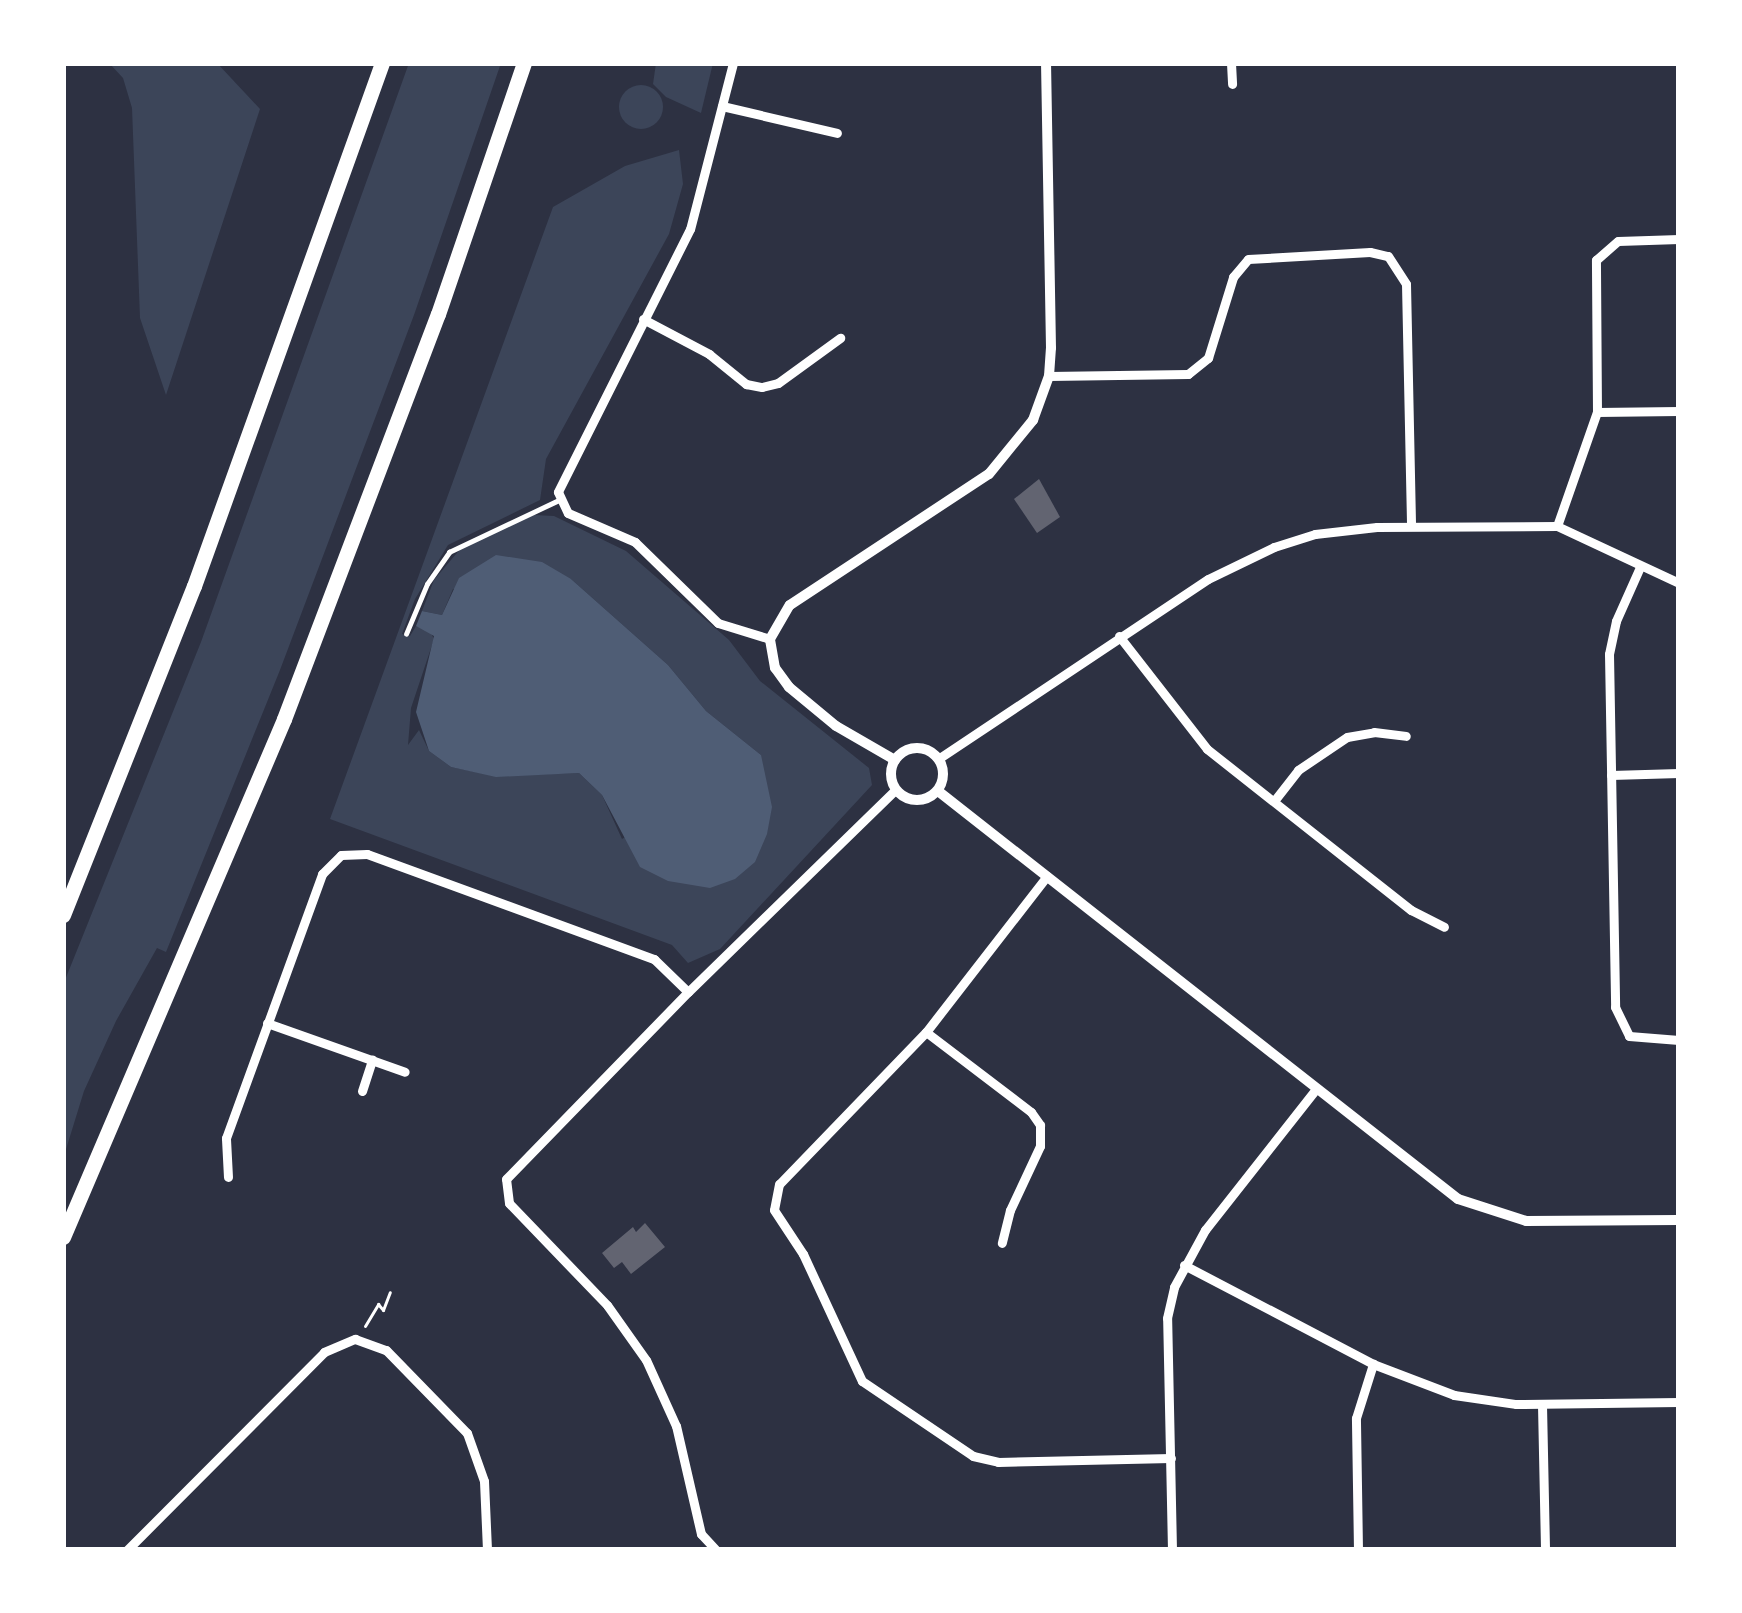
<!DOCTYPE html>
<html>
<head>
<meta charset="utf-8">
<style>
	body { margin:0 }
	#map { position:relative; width:1742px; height:1613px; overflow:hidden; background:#2d3142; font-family:"DejaVu Sans",sans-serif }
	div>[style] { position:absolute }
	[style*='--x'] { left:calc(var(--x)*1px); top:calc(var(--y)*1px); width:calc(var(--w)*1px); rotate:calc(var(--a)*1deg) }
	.green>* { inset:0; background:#3c4559 }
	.round { border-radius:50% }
	.water>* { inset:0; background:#4f5d75 }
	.building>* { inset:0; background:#626471 }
	.path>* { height:3px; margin:-1.5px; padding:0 1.5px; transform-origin:1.5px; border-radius:1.5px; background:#fff }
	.service>* { height:4.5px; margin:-2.25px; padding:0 2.25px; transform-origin:2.25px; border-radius:2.25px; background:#fff }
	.minor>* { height:9px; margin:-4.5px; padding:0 4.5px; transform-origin:4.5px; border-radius:4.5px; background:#fff }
	.tertiary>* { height:10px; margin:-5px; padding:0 5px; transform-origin:5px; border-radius:5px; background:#fff }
	.tertiary>.ring { margin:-5px; padding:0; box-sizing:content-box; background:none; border:10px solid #fff; border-radius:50% }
	.motorway>* { height:15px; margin:-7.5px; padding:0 7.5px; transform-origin:7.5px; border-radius:7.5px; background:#fff }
	span { translate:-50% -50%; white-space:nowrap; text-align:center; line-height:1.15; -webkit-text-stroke:12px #fff; paint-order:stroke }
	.frame { position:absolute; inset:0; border:66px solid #fff; pointer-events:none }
</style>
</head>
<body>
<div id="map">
	<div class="green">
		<i style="clip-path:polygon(109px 63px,217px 63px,260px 109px,166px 395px,140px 318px,132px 108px,123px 78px)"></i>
		<i style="clip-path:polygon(409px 63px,501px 63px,414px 315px,280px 670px,166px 952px,157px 948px,116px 1021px,84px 1091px,63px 1159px,63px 985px,201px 642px)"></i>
		<i style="clip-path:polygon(656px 63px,713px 63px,701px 113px,666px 97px,653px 84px)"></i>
		<i class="round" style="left:619px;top:85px;width:44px;height:44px"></i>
		<i style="clip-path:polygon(679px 150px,683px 184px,669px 234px,546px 459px,540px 500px,448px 545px,415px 599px,402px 634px,410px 636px,416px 626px,430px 631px,434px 639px,411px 708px,408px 745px,419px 730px,429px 751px,451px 767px,496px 776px,579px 773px,602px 795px,622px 839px,761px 755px,706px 711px,668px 665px,571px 579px,453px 589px,442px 615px,422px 611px,434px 580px,462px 547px,534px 515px,554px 516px,626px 551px,729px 640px,760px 681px,869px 768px,872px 785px,720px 949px,688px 963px,672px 945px,330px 819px,553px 207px,625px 166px)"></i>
	</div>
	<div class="water">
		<i style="clip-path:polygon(496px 555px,542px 562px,571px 579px,668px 665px,706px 711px,761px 755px,772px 807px,767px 834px,755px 862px,735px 879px,710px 888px,668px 881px,640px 867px,602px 795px,579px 773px,496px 777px,451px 767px,429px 751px,416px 712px,434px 636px,416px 626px,422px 611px,442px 615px,459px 578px)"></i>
	</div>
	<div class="building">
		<i style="clip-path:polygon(1039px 479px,1060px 517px,1037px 533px,1014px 499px)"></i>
		<i style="clip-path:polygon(645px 1223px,665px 1247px,631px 1274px,622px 1262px,614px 1268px,602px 1253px,633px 1227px,636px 1232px)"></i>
	</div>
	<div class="path">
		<i style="--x:365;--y:1326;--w:26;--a:-59"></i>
		<i style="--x:378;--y:1304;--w:8;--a:50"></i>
		<i style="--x:383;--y:1310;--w:19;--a:-69"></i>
	</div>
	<div class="service">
		<i style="--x:406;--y:634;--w:54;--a:-67.2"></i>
		<i style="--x:427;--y:584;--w:39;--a:-55"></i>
		<i style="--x:449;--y:552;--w:122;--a:-25.3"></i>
	</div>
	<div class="minor">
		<i style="--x:733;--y:63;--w:171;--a:104.5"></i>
		<i style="--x:690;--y:229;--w:294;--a:116.7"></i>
		<i style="--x:558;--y:492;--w:23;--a:65"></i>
		<i style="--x:568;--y:513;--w:73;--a:23.4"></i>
		<i style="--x:635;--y:542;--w:116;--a:44.3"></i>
		<i style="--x:718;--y:623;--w:54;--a:17.1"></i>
		<i style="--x:1231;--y:63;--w:21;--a:87"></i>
		<i style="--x:722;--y:106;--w:118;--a:13.2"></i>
		<i style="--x:643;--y:319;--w:75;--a:27.9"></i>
		<i style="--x:709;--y:354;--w:48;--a:39"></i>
		<i style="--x:746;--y:384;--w:16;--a:11"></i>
		<i style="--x:762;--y:387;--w:16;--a:-14"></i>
		<i style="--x:778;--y:383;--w:77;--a:-36"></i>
		<i style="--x:1049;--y:376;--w:139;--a:-0.8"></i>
		<i style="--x:1188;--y:374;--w:26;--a:-39"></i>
		<i style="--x:1208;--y:358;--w:85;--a:-72.8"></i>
		<i style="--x:1233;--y:277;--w:23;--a:-50"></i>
		<i style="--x:1248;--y:259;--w:122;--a:-3.3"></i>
		<i style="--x:1370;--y:252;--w:18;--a:13"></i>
		<i style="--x:1388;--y:256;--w:33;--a:57"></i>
		<i style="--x:1406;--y:284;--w:242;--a:88.8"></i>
		<i style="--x:1597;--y:412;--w:82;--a:-0.7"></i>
		<i style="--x:1557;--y:526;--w:121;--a:-70.7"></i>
		<i style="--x:1597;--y:412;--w:152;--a:-90.4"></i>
		<i style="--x:1596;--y:260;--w:29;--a:-41"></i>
		<i style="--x:1618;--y:241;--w:61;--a:-1.9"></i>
		<i style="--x:1640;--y:567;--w:59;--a:114"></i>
		<i style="--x:1616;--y:621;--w:34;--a:102"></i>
		<i style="--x:1609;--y:654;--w:353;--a:89"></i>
		<i style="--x:1615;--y:1007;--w:32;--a:64"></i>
		<i style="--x:1629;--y:1036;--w:50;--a:4.6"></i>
		<i style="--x:1119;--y:636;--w:143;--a:52.1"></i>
		<i style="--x:1207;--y:749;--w:260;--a:38.3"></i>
		<i style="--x:1411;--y:910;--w:37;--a:27"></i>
		<i style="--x:938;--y:759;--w:324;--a:-33.7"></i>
		<i style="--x:1208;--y:579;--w:73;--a:-25.9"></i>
		<i style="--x:1274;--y:547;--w:43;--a:-17.6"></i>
		<i style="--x:1315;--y:534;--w:62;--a:-6.4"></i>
		<i style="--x:1377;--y:527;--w:180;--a:-0.3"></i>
		<i style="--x:1557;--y:526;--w:135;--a:25"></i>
		<i style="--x:1611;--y:775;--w:68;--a:-1.7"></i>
		<i style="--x:1274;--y:801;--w:39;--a:-52"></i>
		<i style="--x:1298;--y:770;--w:59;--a:-34"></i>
		<i style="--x:1347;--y:737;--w:27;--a:-10"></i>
		<i style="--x:1374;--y:732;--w:32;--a:7"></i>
		<i style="--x:1047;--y:876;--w:197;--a:127.8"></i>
		<i style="--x:926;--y:1032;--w:211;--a:134"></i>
		<i style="--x:779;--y:1184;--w:26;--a:101"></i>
		<i style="--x:774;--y:1210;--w:53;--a:56.6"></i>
		<i style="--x:803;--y:1254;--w:140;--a:65.1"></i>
		<i style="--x:862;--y:1381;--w:134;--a:34"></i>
		<i style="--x:973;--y:1456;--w:26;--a:13"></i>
		<i style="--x:998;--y:1462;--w:173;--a:-1.3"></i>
		<i style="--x:267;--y:1023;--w:146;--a:19.5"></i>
		<i style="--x:926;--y:1032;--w:132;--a:37.3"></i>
		<i style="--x:1031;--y:1112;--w:16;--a:55"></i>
		<i style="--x:1040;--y:1125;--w:21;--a:90"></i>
		<i style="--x:1040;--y:1146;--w:71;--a:115.1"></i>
		<i style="--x:1010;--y:1210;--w:34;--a:104"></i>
		<i style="--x:362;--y:1091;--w:33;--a:-72"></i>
		<i style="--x:228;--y:1177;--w:39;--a:-93"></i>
		<i style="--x:226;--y:1138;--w:281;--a:-70"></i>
		<i style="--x:322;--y:874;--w:27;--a:-45"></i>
		<i style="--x:341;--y:855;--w:26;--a:-2"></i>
		<i style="--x:367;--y:854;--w:306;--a:20.1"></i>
		<i style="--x:654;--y:959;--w:47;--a:44.1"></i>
		<i style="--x:1184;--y:1265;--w:213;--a:27.6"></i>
		<i style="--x:1373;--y:1364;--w:87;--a:20.9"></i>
		<i style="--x:1454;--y:1395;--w:63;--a:8.3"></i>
		<i style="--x:1516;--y:1404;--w:163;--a:-0.7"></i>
		<i style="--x:1542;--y:1405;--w:145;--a:88.8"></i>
		<i style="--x:127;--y:1550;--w:279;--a:-45.1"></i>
		<i style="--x:324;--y:1352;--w:34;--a:-23"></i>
		<i style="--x:355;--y:1339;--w:33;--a:20"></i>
		<i style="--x:386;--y:1350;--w:116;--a:45.7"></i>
		<i style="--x:467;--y:1433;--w:51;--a:70.5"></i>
		<i style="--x:484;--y:1481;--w:69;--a:87.5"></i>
		<i style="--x:716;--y:1550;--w:22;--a:-133"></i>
		<i style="--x:701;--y:1534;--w:111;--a:-103"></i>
		<i style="--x:676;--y:1426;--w:72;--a:-114.4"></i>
		<i style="--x:646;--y:1360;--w:67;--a:-125.3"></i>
		<i style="--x:607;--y:1305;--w:141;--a:-133.9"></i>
		<i style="--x:509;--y:1203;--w:24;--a:-97"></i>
		<i style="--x:506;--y:1179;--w:261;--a:-45.8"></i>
		<i style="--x:688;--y:992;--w:289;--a:-44.3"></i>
		<i style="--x:1172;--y:1550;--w:232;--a:-91.2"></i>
		<i style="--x:1167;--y:1318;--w:32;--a:-77"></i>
		<i style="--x:1174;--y:1287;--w:65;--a:-61.5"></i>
		<i style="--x:1205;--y:1230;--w:178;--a:-51.8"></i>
		<i style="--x:1358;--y:1550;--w:132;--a:-90.9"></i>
		<i style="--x:1356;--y:1418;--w:57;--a:-72.5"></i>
	</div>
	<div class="tertiary">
		<i class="ring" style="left:891px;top:748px;width:42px;height:42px"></i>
		<i style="--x:895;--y:760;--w:68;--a:-150"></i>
		<i style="--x:836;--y:726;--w:61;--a:-140.3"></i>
		<i style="--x:789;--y:687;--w:24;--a:-126"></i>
		<i style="--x:775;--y:668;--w:29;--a:-100"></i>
		<i style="--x:770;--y:639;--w:39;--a:-60"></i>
		<i style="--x:790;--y:605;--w:238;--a:-33.4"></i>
		<i style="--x:989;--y:474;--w:70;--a:-50.8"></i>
		<i style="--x:1033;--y:420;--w:47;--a:-70"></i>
		<i style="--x:1049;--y:376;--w:28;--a:-86"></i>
		<i style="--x:1051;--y:348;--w:285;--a:-91"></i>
		<i style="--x:938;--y:791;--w:661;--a:38.12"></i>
		<i style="--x:1458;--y:1199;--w:71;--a:17.9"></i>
		<i style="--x:1526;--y:1221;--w:153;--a:-0.4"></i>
	</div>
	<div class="motorway">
		<i style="--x:63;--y:915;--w:354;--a:-68.3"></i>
		<i style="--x:194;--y:586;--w:556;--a:-70.23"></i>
		<i style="--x:63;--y:1237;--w:563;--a:-66.89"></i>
		<i style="--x:284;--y:719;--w:433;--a:-69.2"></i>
		<i style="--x:438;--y:314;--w:265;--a:-71.1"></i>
	</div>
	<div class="frame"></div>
</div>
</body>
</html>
